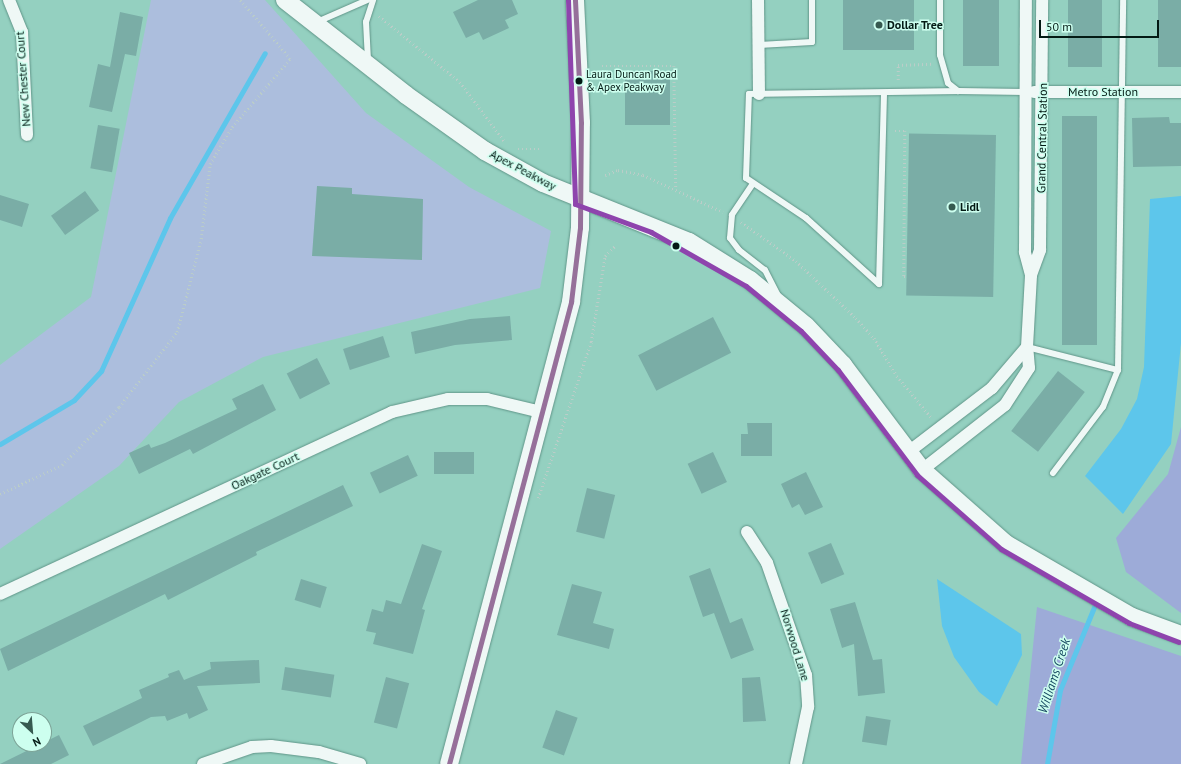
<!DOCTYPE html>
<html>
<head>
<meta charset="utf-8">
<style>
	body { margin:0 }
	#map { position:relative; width:1181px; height:764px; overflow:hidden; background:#94d0c0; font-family:"PT Sans",sans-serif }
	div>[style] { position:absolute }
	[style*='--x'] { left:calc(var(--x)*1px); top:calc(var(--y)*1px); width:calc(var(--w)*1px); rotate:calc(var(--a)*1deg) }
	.green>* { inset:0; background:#acbedd }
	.forest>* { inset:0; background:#9dabd8 }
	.water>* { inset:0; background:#5dc6eb }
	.stream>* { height:5px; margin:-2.5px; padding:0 2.5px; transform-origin:2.5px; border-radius:2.5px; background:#5dc6eb }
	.building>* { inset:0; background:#7aada6; transform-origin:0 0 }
	.path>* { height:2.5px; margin-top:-1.25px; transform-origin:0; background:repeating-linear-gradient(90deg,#bbcdc8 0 1px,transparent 0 4px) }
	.roads { filter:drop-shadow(0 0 1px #609588) drop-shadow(0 0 1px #609588) }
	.lane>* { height:6px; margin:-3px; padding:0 3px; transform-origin:3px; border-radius:3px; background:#eff8f6 }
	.street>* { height:12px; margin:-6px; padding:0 6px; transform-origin:6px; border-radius:6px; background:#eff8f6 }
	.secondary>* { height:18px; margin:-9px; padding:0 9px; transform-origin:9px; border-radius:9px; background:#eff8f6 }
	.bus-1>* { height:5px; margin:-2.5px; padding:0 2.5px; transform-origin:2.5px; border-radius:2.5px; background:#96709a }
	.bus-2>* { height:5px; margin:-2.5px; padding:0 2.5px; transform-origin:2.5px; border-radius:2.5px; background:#8e44ad }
	.dots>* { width:11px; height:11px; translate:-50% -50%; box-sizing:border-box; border:2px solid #cdffef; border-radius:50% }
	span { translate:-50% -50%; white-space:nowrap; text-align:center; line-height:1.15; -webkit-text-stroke:3px #cdffef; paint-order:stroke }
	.bus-label { font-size:11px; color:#031a14 }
	.left { translate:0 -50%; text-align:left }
	.poi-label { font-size:12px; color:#031a14; font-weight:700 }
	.street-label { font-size:12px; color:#031a14 }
	.water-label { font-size:13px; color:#174962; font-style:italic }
	.north { position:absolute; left:12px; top:712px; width:40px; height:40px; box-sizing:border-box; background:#cdffef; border:1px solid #7ca397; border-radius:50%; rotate:154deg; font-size:11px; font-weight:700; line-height:16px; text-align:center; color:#031a14 }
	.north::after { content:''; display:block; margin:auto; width:14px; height:18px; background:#365a50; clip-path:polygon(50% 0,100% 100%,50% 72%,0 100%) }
	.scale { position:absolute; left:1039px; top:20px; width:120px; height:18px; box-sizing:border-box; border:2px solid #031a14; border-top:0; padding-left:5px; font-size:12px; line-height:14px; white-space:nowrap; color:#031a14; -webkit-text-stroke:3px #cdffef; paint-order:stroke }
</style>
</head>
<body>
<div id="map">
	<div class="green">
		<i style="clip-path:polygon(151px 0,265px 0,366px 113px,469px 187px,551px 231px,540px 288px,263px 357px,179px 402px,119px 466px,0 549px,0 365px,91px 297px)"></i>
	</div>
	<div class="forest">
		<i style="clip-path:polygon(1181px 427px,1181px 613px,1126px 572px,1116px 538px,1168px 474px)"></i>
		<i style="clip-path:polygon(1037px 607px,1181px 656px,1181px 764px,1021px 764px)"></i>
	</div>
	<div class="water">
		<i style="clip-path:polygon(1181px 196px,1181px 343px,1171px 444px,1123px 514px,1085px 476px,1121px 429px,1137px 399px,1144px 367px,1150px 199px)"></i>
		<i style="clip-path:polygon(937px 579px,1021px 634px,1022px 655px,997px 706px,979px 692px,954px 657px,942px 626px)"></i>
	</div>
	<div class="stream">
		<i style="--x:0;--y:444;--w:86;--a:-30.7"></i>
		<i style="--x:74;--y:400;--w:40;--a:-47"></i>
		<i style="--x:101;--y:371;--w:168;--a:-65.7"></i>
		<i style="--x:170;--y:218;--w:190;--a:-60.1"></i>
		<i style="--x:1047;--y:764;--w:75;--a:-80"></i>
		<i style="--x:1060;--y:690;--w:97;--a:-67.7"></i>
	</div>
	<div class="building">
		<i style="clip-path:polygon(478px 0,512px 0,518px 14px,505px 20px,509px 28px,483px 40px,479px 32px,466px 38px,453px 12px)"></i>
		<i style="left:843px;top:0;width:71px;height:50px"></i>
		<i style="left:963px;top:0;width:36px;height:66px"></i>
		<i style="left:1068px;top:0;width:34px;height:67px"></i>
		<i style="left:1158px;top:0;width:23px;height:67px"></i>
		<i style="clip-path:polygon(120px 12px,143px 17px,136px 56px,125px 54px,112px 112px,89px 107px,98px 64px,110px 67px)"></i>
		<i style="left:625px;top:71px;width:45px;height:54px"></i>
		<i style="left:1062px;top:116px;width:35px;height:229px"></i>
		<i style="clip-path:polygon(1169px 117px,1170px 123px,1181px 123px,1181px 166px,1133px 167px,1132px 118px)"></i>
		<i style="left:98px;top:125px;width:22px;height:44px;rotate:10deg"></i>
		<i style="left:996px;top:135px;width:162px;height:87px;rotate:91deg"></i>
		<i style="clip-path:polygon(317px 186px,352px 188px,352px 194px,423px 199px,422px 260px,312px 256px)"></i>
		<i style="left:85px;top:191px;width:24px;height:42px;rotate:54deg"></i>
		<i style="clip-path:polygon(0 195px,29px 204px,22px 227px,0 220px)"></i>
		<i style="clip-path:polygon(510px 316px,512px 340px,455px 345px,415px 354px,411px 332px,470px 319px)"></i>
		<i style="left:713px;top:317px;width:40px;height:84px;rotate:63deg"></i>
		<i style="left:383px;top:336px;width:22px;height:42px;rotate:72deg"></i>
		<i style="left:317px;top:358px;width:29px;height:34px;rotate:63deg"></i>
		<i style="left:1058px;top:371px;width:34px;height:76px;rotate:38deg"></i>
		<i style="clip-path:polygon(263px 384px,276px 410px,193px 454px,190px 449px,139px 474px,129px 453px,149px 444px,151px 448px,165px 443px,237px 409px,232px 399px)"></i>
		<i style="clip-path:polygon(747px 423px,772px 423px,772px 456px,741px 456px,741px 434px,748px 434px)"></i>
		<i style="left:474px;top:452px;width:22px;height:40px;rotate:90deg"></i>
		<i style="left:713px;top:452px;width:33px;height:28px;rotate:65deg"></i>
		<i style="left:408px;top:455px;width:23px;height:42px;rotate:65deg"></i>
		<i style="clip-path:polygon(806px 472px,823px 507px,805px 515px,799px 504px,792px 508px,781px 484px)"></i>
		<i style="clip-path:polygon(343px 485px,353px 506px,256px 552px,257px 555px,168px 600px,165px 594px,8px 671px,0 649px)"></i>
		<i style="left:587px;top:488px;width:29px;height:45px;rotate:14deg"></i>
		<i style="left:831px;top:543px;width:34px;height:25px;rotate:67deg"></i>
		<i style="clip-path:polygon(422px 544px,442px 551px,422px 609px,425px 610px,413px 654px,373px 644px,376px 633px,366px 631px,372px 609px,383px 612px,386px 600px,401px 604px)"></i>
		<i style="clip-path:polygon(710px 568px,730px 623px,742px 618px,754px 650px,731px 659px,714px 613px,703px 617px,689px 576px)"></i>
		<i style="left:301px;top:579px;width:27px;height:22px;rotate:17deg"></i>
		<i style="clip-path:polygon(572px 584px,602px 592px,593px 623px,614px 629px,609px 649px,557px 635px)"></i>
		<i style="clip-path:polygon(855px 602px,873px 660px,882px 659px,885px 693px,858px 696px,854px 644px,842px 648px,830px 609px)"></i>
		<i style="clip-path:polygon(259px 660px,260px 683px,197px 686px,208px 710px,189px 719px,187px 713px,167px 721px,165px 716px,151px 717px,93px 746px,83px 726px,142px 698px,139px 690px,169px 677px,168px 674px,179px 670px,184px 680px,211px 669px,210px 662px)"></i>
		<i style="left:285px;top:667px;width:50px;height:23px;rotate:9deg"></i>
		<i style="left:386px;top:677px;width:24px;height:47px;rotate:15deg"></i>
		<i style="clip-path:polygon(760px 677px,766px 721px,743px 722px,742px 678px)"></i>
		<i style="left:556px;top:710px;width:23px;height:40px;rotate:20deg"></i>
		<i style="left:866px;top:716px;width:25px;height:26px;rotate:9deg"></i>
		<i style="clip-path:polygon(59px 735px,69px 755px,51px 764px,0 764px)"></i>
	</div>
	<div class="path">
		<i style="--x:379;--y:16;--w:104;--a:39.2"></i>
		<i style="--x:460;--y:82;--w:75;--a:53.1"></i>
		<i style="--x:602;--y:66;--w:72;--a:0"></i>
		<i style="--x:674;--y:66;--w:122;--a:89.1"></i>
		<i style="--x:898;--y:80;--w:15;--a:-90"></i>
		<i style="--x:898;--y:65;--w:34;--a:-2"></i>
		<i style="--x:895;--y:131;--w:10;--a:0"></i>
		<i style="--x:905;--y:131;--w:146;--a:90.4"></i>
		<i style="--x:904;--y:277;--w:4;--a:0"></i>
		<i style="--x:518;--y:149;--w:21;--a:0"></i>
		<i style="--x:605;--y:175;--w:14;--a:-21"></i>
		<i style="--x:618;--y:170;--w:25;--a:11"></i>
		<i style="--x:643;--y:175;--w:88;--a:24.8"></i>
		<i style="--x:741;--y:222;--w:67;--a:35.3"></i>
		<i style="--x:796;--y:261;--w:83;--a:43.5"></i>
		<i style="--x:856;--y:318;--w:27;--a:48"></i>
		<i style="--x:874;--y:338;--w:44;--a:58.8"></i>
		<i style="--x:897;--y:376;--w:53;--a:50.3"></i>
		<i style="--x:0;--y:494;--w:68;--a:-25.1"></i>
		<i style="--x:62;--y:465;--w:81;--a:-45.5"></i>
		<i style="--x:119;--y:407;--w:95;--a:-52.3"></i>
		<i style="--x:177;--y:332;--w:96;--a:-75.5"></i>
		<i style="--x:201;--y:239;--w:76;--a:-83.2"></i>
		<i style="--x:210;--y:164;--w:43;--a:-59.3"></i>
		<i style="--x:232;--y:127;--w:89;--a:-49.5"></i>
		<i style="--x:290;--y:59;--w:77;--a:-130.3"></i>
		<i style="--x:538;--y:498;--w:165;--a:-71.2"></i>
		<i style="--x:591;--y:342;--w:87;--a:-80.8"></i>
		<i style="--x:605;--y:256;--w:14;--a:-45"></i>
	</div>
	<div class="roads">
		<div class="lane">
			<i style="--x:940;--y:0;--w:55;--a:90"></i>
			<i style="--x:940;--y:55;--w:29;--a:74"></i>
			<i style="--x:948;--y:83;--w:13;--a:39"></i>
			<i style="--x:958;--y:91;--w:67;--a:0.9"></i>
			<i style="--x:317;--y:22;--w:55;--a:-23.7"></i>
			<i style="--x:759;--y:45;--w:53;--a:-3.2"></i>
			<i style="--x:812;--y:42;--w:42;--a:-90"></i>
			<i style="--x:368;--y:60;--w:38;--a:-93"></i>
			<i style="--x:366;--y:22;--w:23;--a:-72"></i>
			<i style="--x:884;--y:94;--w:190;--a:91.5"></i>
			<i style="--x:879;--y:284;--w:98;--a:-137.9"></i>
			<i style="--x:806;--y:218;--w:72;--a:-146.3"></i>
			<i style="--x:746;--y:178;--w:84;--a:-88"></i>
			<i style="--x:749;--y:94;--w:209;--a:-0.8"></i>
			<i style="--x:752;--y:185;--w:36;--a:124"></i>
			<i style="--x:732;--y:215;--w:23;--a:95"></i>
			<i style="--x:730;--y:238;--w:15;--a:53"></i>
			<i style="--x:739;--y:250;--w:33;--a:38"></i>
			<i style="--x:765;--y:270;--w:29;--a:63"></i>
			<i style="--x:1027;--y:347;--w:94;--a:14.2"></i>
			<i style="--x:1053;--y:473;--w:83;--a:-52.9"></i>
			<i style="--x:1103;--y:407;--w:40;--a:-68"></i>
			<i style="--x:1118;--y:370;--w:370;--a:-89.2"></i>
		</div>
		<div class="street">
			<i style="--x:9;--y:0;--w:35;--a:68"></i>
			<i style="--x:22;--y:32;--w:103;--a:87.2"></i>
			<i style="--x:758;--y:0;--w:94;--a:89.4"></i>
			<i style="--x:1034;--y:92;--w:147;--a:0"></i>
			<i style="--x:1031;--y:275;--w:27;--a:-70"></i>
			<i style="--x:1040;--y:250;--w:250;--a:-89.5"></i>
			<i style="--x:907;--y:453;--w:107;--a:-37.4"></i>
			<i style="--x:992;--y:388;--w:54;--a:-49.5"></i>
			<i style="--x:922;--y:470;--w:105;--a:-38.1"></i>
			<i style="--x:1005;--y:405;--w:44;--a:-57"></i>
			<i style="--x:1029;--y:368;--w:21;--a:-95"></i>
			<i style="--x:1027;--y:347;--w:72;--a:-86.8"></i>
			<i style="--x:1031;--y:275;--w:24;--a:-105"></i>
			<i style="--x:1025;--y:252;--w:252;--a:-89.8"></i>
			<i style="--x:747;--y:532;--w:37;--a:57"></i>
			<i style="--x:767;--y:563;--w:119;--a:70.8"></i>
			<i style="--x:806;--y:675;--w:32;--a:86"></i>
			<i style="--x:808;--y:707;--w:58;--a:101.9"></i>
			<i style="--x:0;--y:594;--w:432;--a:-24.9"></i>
			<i style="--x:392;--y:412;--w:57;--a:-13.1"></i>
			<i style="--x:448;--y:399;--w:39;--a:0"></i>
			<i style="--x:487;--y:399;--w:56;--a:13.5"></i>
			<i style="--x:203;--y:764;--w:52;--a:-19.1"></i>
			<i style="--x:252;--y:747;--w:19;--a:-3"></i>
			<i style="--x:271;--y:746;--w:48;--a:7.1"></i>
			<i style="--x:319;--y:752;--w:43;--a:16.3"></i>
		</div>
		<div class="secondary">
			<i style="--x:285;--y:0;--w:154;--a:38.1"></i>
			<i style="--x:406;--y:95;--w:97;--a:35.3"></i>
			<i style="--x:485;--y:151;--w:66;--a:28.9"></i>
			<i style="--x:543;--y:183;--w:157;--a:22"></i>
			<i style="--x:689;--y:242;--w:72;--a:31.9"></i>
			<i style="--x:750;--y:280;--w:72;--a:39.4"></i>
			<i style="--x:806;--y:326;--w:54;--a:46.5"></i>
			<i style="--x:843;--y:365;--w:131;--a:53"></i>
			<i style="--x:922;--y:470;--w:112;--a:41.4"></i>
			<i style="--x:1006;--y:544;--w:146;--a:30.1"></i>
			<i style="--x:1132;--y:617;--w:52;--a:20.2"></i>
			<i style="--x:449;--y:764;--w:478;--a:-75.2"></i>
			<i style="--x:571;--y:302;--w:75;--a:-83.1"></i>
			<i style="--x:580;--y:228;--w:105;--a:-89.5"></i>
			<i style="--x:581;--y:123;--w:123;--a:-92.8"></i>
		</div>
	</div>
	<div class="bus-1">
		<i style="--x:449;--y:764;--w:478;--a:-75.2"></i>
		<i style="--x:571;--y:302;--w:75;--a:-83.1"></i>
		<i style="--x:580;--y:228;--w:105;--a:-89.5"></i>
		<i style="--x:581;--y:123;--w:123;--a:-92.8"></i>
	</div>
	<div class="bus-2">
		<i style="--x:568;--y:0;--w:204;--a:88"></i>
		<i style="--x:575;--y:204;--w:81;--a:20.2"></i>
		<i style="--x:651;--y:232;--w:109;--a:29.6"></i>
		<i style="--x:746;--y:286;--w:71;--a:39.3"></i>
		<i style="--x:801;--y:331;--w:54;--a:46.5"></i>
		<i style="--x:838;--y:370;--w:131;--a:53"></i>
		<i style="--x:917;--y:475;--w:112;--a:41.4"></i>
		<i style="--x:1001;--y:549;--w:148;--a:30"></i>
		<i style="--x:1129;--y:623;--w:53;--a:20.8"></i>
	</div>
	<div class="dots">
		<i style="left:879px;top:25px;background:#365a50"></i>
		<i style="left:579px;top:81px;background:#031a14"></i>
		<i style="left:952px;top:207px;background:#365a50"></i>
		<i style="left:676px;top:246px;background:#031a14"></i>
	</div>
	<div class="bus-label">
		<span class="left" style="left:586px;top:81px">Laura Duncan Road<br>&amp; Apex Peakway</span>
	</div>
	<div class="poi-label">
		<span class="left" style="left:887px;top:25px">Dollar Tree</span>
		<span class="left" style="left:960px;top:207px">Lidl</span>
	</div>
	<div class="street-label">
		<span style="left:23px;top:79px;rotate:-94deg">New Chester Court</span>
		<span style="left:1103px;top:92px">Metro Station</span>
		<span style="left:1042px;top:138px;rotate:-89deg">Grand Central Station</span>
		<span style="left:523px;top:170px;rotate:28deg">Apex Peakway</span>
		<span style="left:265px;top:471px;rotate:-25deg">Oakgate Court</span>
		<span style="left:795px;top:645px;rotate:73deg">Norwood Lane</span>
	</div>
	<div class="water-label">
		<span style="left:1055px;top:676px;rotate:-72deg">Williams Creek</span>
	</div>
	<div class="north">N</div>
	<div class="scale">50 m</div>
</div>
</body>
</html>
